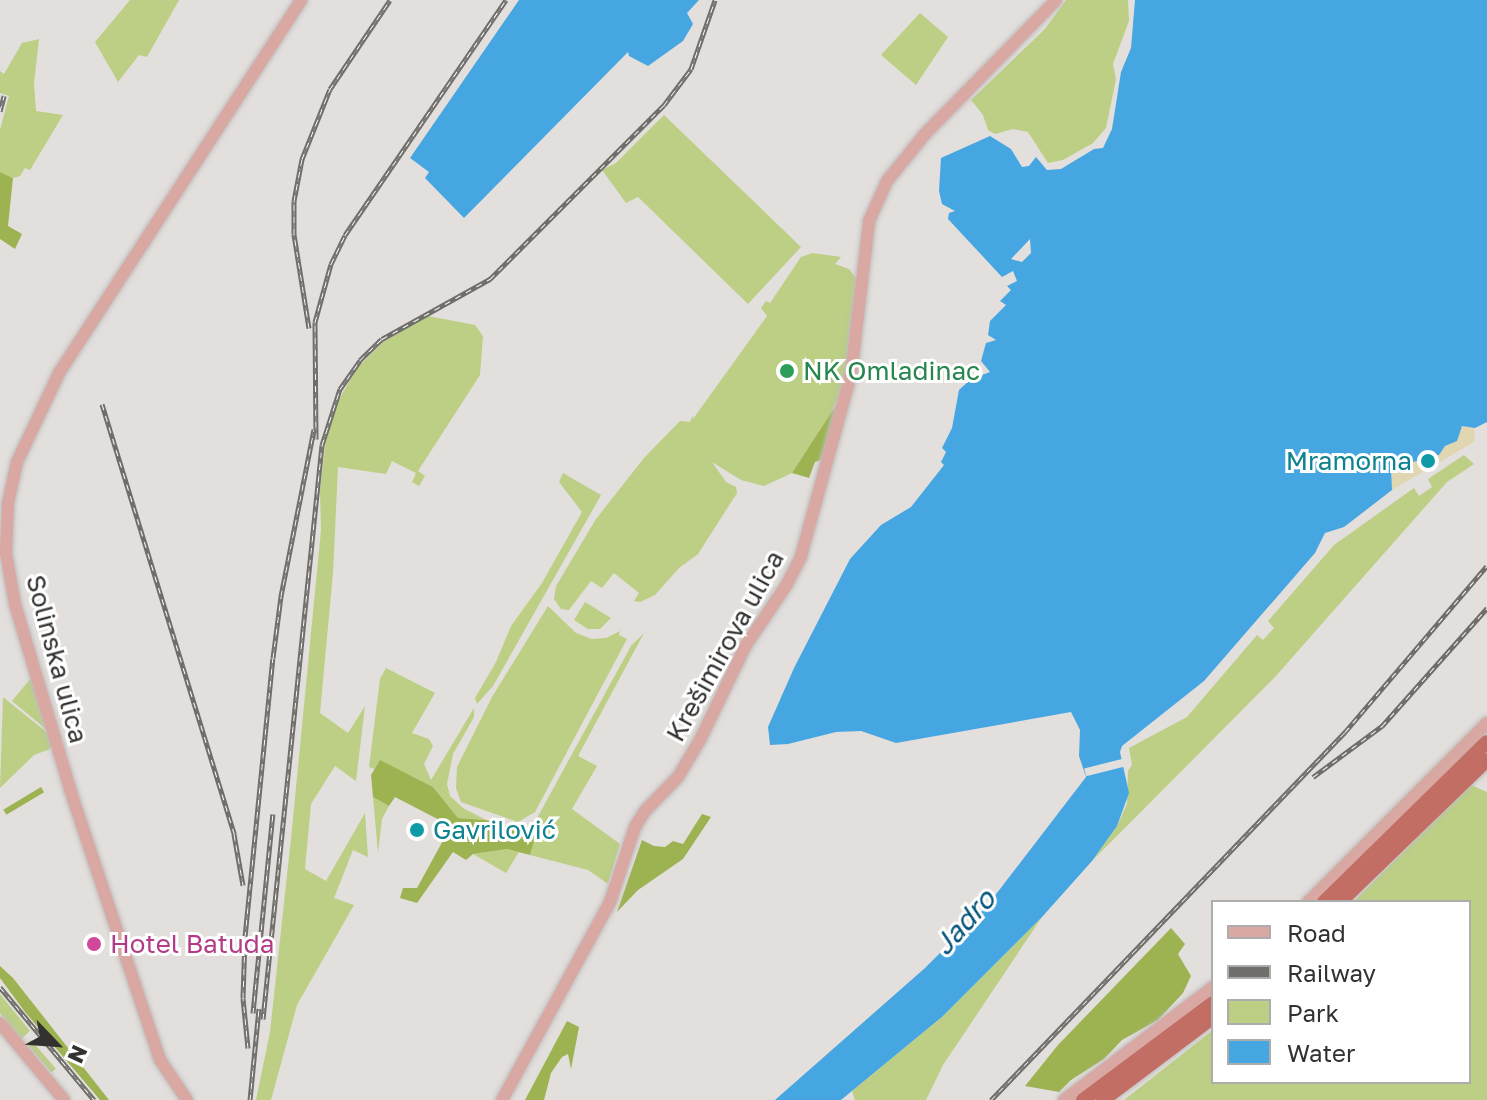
<!DOCTYPE html>
<html>
<head>
<meta charset="utf-8">
<style>
	body { margin:0 }
	#map { position:relative; width:1487px; height:1100px; overflow:hidden; background:#e3dfdc; font-family:"Golos Text",sans-serif }
	div>[style] { position:absolute }
	[style*='--x'] { left:calc(var(--x)*1px); top:calc(var(--y)*1px); width:calc(var(--w)*1px); rotate:calc(var(--a)*1deg) }
	.green>* { inset:0; background:#bccf84; transform-origin:0 0 }
	.forest>* { inset:0; background:#9db352; transform-origin:0 0 }
	.sand>* { inset:0; background:#e0d7b2 }
	.water>* { inset:0; background:#46a6e1 }
	.pier>* { inset:0; background:#e3dfdc; transform-origin:0 0 }
	.roads { filter:drop-shadow(0 0 2px #bebdbd) drop-shadow(0 0 2px #bebdbd) }
	.major>* { height:12px; margin:-6px; padding:0 6px; transform-origin:6px; border-radius:6px; background:#daa8a2 }
	.highway>* { height:14px; margin:-7px; padding:0 7px; transform-origin:7px; border-radius:7px; background:#c26e64 }
	.rail>* { height:5px; margin-top:-2.5px; transform-origin:0; background:repeating-linear-gradient(90deg,#fff 0 6px,#706e6b 0 12px); box-sizing:border-box; border-block:2px solid #706e6b }
	.dots>* { width:22px; height:22px; translate:-50% -50%; box-sizing:border-box; border:4px solid #fff; border-radius:50% }
	span { translate:-50% -50%; white-space:nowrap; text-align:center; line-height:1.15; -webkit-text-stroke:6px #fff; paint-order:stroke }
	.leisure-label { font-size:26px; color:#27864d }
	.left { translate:0 -50%; text-align:left }
	.culture-label { font-size:26px; color:#0d838f }
	.right { translate:-100% -50%; text-align:right }
	.street-label { font-size:26px; color:#333230 }
	.hotel-label { font-size:26px; color:#b23c85 }
	.water-label { font-size:28px; color:#035279; font-style:italic }
	.legend { position:absolute; left:1211px; top:900px; width:260px; height:184px; box-sizing:border-box; background:#fff; border:2px solid #adadac; margin:0; padding:10px 14px; list-style:none; font-size:24px; color:#333230 }
	.legend li { display:flex; align-items:center; gap:16px; height:40px }
	.legend b { width:40px; border:2px solid #adadac }
	.north { position:absolute; left:16px; top:1004px; width:80px; height:80px; -webkit-text-stroke:6px #fff; paint-order:stroke; rotate:115deg; font-size:22px; font-weight:700; line-height:32px; text-align:center; color:#333230 }
	.north::after { content:''; display:block; margin:auto; width:28px; height:36px; background:#333230; clip-path:polygon(50% 0,100% 100%,50% 72%,0 100%) }
</style>
</head>
<body>
<div id="map">
	<div class="green">
		<i style="clip-path:polygon(130px 0,179px 0,147px 57px,139px 55px,118px 82px,95px 42px)"></i>
		<i style="clip-path:polygon(1066px 0,1128px 0,1129px 21px,1113px 64px,1116px 79px,1106px 128px,1093px 143px,1063px 160px,1048px 163px,1028px 132px,1013px 129px,995px 134px,988px 130px,983px 115px,971px 100px,1045px 29px)"></i>
		<i style="clip-path:polygon(920px 13px,948px 37px,916px 85px,881px 55px)"></i>
		<i style="clip-path:polygon(39px 39px,34px 83px,36px 111px,63px 115px,30px 170px,25px 168px,20px 176px,13px 178px,0 172px,0 130px,9px 96px,0 93px,0 71px,4px 74px,22px 43px)"></i>
		<i style="clip-path:polygon(664px 115px,801px 247px,748px 304px,638px 197px,626px 203px,602px 170px,616px 163px)"></i>
		<i style="clip-path:polygon(812px 253px,841px 257px,835px 264px,849px 269px,856px 278px,847px 379px,829px 418px,792px 473px,764px 486px,741px 480px,712px 462px,726px 482px,736px 487px,737px 493px,698px 554px,679px 568px,655px 595px,640px 602px,634px 601px,639px 593px,614px 573px,602px 588px,591px 581px,569px 610px,561px 609px,554px 599px,556px 586px,596px 519px,644px 458px,680px 421px,690px 422px,693px 415px,693px 419px,767px 316px,761px 308px,766px 301px,770px 303px,801px 257px)"></i>
		<i style="clip-path:polygon(428px 316px,475px 325px,483px 336px,480px 375px,418px 471px,425px 476px,419px 486px,412px 482px,416px 473px,392px 461px,386px 474px,338px 467px,333px 573px,320px 713px,348px 733px,365px 706px,356px 781px,335px 766px,311px 804px,305px 869px,326px 881px,365px 813px,368px 857px,353px 850px,334px 898px,354px 905px,297px 1005px,271px 1100px,256px 1100px,270px 1032px,292px 829px,321px 530px,320px 492px,326px 438px,335px 407px,356px 369px,383px 342px)"></i>
		<i style="clip-path:polygon(1464px 455px,1474px 464px,1447px 482px,1275px 677px,1092px 861px,1117px 826px,1127px 804px,1128px 771px,1132px 765px,1129px 748px,1187px 717px,1257px 635px,1263px 640px,1274px 628px,1268px 621px,1334px 545px,1414px 488px,1419px 496px,1432px 487px,1428px 479px)"></i>
		<i style="clip-path:polygon(563px 473px,601px 495px,493px 686px,477px 704px,475px 698px,496px 662px,511px 626px,542px 583px,582px 512px,559px 482px)"></i>
		<i style="clip-path:polygon(585px 602px,611px 618px,600px 629px,588px 629px,574px 620px)"></i>
		<i style="clip-path:polygon(548px 606px,576px 633px,592px 639px,606px 638px,620px 631px,619px 635px,627px 639px,535px 812px,518px 822px,461px 802px,456px 788px,457px 767px,492px 697px)"></i>
		<i style="clip-path:polygon(644px 633px,578px 756px,597px 766px,572px 809px,620px 844px,608px 884px,588px 870px,530px 855px,533px 841px,518px 829px,530px 831px,631px 646px)"></i>
		<i style="clip-path:polygon(386px 668px,435px 693px,412px 733px,429px 739px,433px 746px,424px 764px,431px 780px,474px 708px,474px 717px,453px 754px,447px 784px,450px 796px,463px 808px,486px 820px,458px 818px,433px 787px,381px 761px,374px 769px,369px 767px,380px 679px)"></i>
		<i style="clip-path:polygon(31px 678px,47px 730px,12px 701px)"></i>
		<i style="clip-path:polygon(3px 697px,50px 735px,52px 744px,50px 749px,34px 755px,0 788px)"></i>
		<i style="clip-path:polygon(1471px 785px,1487px 792px,1487px 1100px,1124px 1100px,1213px 1030px,1213px 1082px,1469px 1082px,1469px 902px,1353px 902px)"></i>
		<i style="clip-path:polygon(373px 797px,389px 806px,382px 819px,378px 853px)"></i>
		<i style="clip-path:polygon(507px 849px,519px 852px,506px 873px,473px 854px)"></i>
		<i style="clip-path:polygon(1042px 917px,943px 1065px,926px 1100px,855px 1100px,852px 1091px,943px 1016px)"></i>
		<i style="clip-path:polygon(0 994px,30px 1031px,21px 1039px,0 1013px)"></i>
		<i style="left:31px;top:1040px;width:38px;height:6px;rotate:49deg"></i>
	</div>
	<div class="forest">
		<i style="clip-path:polygon(0 172px,13px 178px,8px 226px,22px 234px,15px 249px,0 239px)"></i>
		<i style="clip-path:polygon(837px 404px,821px 460px,815px 462px,809px 478px,792px 473px)"></i>
		<i style="clip-path:polygon(380px 760px,433px 787px,458px 818px,486px 820px,518px 829px,534px 841px,530px 855px,507px 849px,473px 854px,466px 860px,453px 852px,417px 903px,400px 898px,403px 888px,417px 888px,451px 826px,395px 797px,389px 806px,373px 797px,371px 775px)"></i>
		<i style="left:41px;top:787px;width:6px;height:44px;rotate:59deg"></i>
		<i style="clip-path:polygon(702px 814px,711px 817px,683px 859px,638px 890px,617px 912px,642px 840px,654px 846px,665px 847px,673px 841px,683px 844px)"></i>
		<i style="clip-path:polygon(1171px 928px,1185px 944px,1178px 954px,1191px 976px,1183px 993px,1158px 1020px,1122px 1040px,1104px 1059px,1071px 1080px,1059px 1092px,1025px 1086px,1058px 1045px)"></i>
		<i style="clip-path:polygon(0 966px,13px 978px,109px 1100px,100px 1100px,25px 1012px,0 978px)"></i>
		<i style="clip-path:polygon(567px 1021px,579px 1027px,571px 1069px,568px 1054px,562px 1057px,551px 1073px,544px 1100px,525px 1100px)"></i>
	</div>
	<div class="sand">
		<i style="clip-path:polygon(1462px 426px,1475px 428px,1474px 442px,1392px 490px,1391px 468px,1438px 455px)"></i>
	</div>
	<div class="water">
		<i style="clip-path:polygon(519px 0,699px 0,687px 13px,693px 24px,683px 41px,648px 66px,629px 56px,628px 52px,464px 218px,425px 178px,429px 172px,410px 158px)"></i>
		<i style="clip-path:polygon(evenodd,1135px 0,1487px 0,1487px 422px,1475px 428px,1462px 426px,1457px 441px,1445px 446px,1439px 455px,1391px 468px,1392px 490px,1344px 527px,1325px 533px,1315px 553px,1204px 681px,1122px 746px,1120px 752px,1129px 793px,1117px 826px,1092px 861px,1042px 917px,943px 1016px,841px 1100px,775px 1100px,925px 968px,987px 906px,1086px 777px,1079px 756px,1080px 730px,1071px 712px,896px 743px,861px 731px,836px 732px,788px 744px,770px 745px,768px 727px,794px 668px,850px 559px,881px 525px,911px 507px,944px 465px,941px 462px,946px 452px,942px 448px,952px 428px,959px 390px,971px 379px,990px 372px,981px 361px,986px 343px,996px 340px,988px 335px,990px 321px,1006px 305px,1000px 301px,1011px 290px,1007px 286px,1017px 281px,1013px 271px,1002px 277px,948px 219px,949px 213px,955px 211px,942px 204px,939px 191px,941px 158px,990px 136px,1011px 149px,1022px 167px,1029px 166px,1036px 157px,1047px 170px,1061px 169px,1094px 149px,1103px 148px,1112px 129px,1121px 72px,1131px 48px,1135px 0,1030px 239px,1031px 253px,1022px 262px,1011px 259px,1030px 239px)"></i>
	</div>
	<div class="pier">
		<i style="left:1122px;top:759px;width:8px;height:39px;rotate:76deg"></i>
	</div>
	<div class="roads">
		<div class="major">
			<i style="--x:1308;--y:902;--w:253;--a:-45"></i>
			<i style="--x:0;--y:1023;--w:100;--a:50.3"></i>
			<i style="--x:187;--y:1100;--w:48;--a:-124"></i>
			<i style="--x:160;--y:1060;--w:282;--a:-108.4"></i>
			<i style="--x:71;--y:792;--w:196;--a:-106.6"></i>
			<i style="--x:15;--y:604;--w:52;--a:-100"></i>
			<i style="--x:6;--y:553;--w:50;--a:-87.7"></i>
			<i style="--x:8;--y:503;--w:42;--a:-77.6"></i>
			<i style="--x:17;--y:462;--w:98;--a:-64.7"></i>
			<i style="--x:59;--y:373;--w:445;--a:-57"></i>
			<i style="--x:502;--y:1100;--w:226;--a:-61.4"></i>
			<i style="--x:610;--y:902;--w:79;--a:-71.6"></i>
			<i style="--x:635;--y:827;--w:19;--a:-58"></i>
			<i style="--x:645;--y:811;--w:47;--a:-45.9"></i>
			<i style="--x:678;--y:777;--w:43;--a:-59.3"></i>
			<i style="--x:700;--y:740;--w:106;--a:-64.2"></i>
			<i style="--x:746;--y:645;--w:71;--a:-55.9"></i>
			<i style="--x:786;--y:586;--w:34;--a:-63"></i>
			<i style="--x:801;--y:556;--w:188;--a:-74.6"></i>
			<i style="--x:851;--y:375;--w:155;--a:-83.3"></i>
			<i style="--x:869;--y:221;--w:44;--a:-65.8"></i>
			<i style="--x:887;--y:181;--w:60;--a:-51"></i>
			<i style="--x:925;--y:134;--w:187;--a:-45.6"></i>
			<i style="--x:1064;--y:1100;--w:187;--a:-37.2"></i>
		</div>
		<div class="highway">
			<i style="--x:1324;--y:902;--w:228;--a:-44.5"></i>
			<i style="--x:1340;--y:902;--w:204;--a:-44"></i>
			<i style="--x:1083;--y:1100;--w:162;--a:-36.7"></i>
			<i style="--x:1103;--y:1100;--w:138;--a:-37"></i>
		</div>
	</div>
	<div class="rail">
		<i style="--x:0;--y:111;--w:16;--a:-75"></i>
		<i style="--x:309;--y:328;--w:95;--a:-99.1"></i>
		<i style="--x:294;--y:234;--w:33;--a:-90"></i>
		<i style="--x:294;--y:201;--w:43;--a:-79.2"></i>
		<i style="--x:302;--y:159;--w:75;--a:-68.2"></i>
		<i style="--x:330;--y:89;--w:107;--a:-56"></i>
		<i style="--x:102;--y:404;--w:450;--a:72.9"></i>
		<i style="--x:234;--y:834;--w:52;--a:80"></i>
		<i style="--x:316;--y:439;--w:117;--a:-90.5"></i>
		<i style="--x:315;--y:322;--w:60;--a:-74.6"></i>
		<i style="--x:331;--y:264;--w:32;--a:-64"></i>
		<i style="--x:345;--y:235;--w:285;--a:-55.6"></i>
		<i style="--x:1313;--y:777;--w:86;--a:-36.5"></i>
		<i style="--x:1382;--y:726;--w:158;--a:-48.3"></i>
		<i style="--x:0;--y:987;--w:147;--a:50.2"></i>
		<i style="--x:253;--y:1013;--w:200;--a:-84.3"></i>
		<i style="--x:263;--y:1019;--w:577;--a:-84.13"></i>
		<i style="--x:322;--y:445;--w:59;--a:-72.2"></i>
		<i style="--x:340;--y:389;--w:35;--a:-55"></i>
		<i style="--x:360;--y:360;--w:30;--a:-44"></i>
		<i style="--x:382;--y:339;--w:124;--a:-29.1"></i>
		<i style="--x:490;--y:279;--w:246;--a:-45"></i>
		<i style="--x:664;--y:105;--w:45;--a:-53.1"></i>
		<i style="--x:691;--y:69;--w:73;--a:-70.8"></i>
		<i style="--x:248;--y:1048;--w:50;--a:-95.7"></i>
		<i style="--x:243;--y:998;--w:61;--a:-88.1"></i>
		<i style="--x:245;--y:937;--w:280;--a:-84.3"></i>
		<i style="--x:273;--y:658;--w:63;--a:-82.6"></i>
		<i style="--x:281;--y:596;--w:170;--a:-78.8"></i>
		<i style="--x:250;--y:1100;--w:92;--a:-84.4"></i>
		<i style="--x:991;--y:1100;--w:511;--a:-46.11"></i>
		<i style="--x:1345;--y:732;--w:218;--a:-49.5"></i>
	</div>
	<div class="dots">
		<i style="left:787px;top:371px;background:#2e9e5b"></i>
		<i style="left:1428px;top:461px;background:#0f9aa8"></i>
		<i style="left:417px;top:830px;background:#0f9aa8"></i>
		<i style="left:94px;top:944px;background:#d1479c"></i>
	</div>
	<div class="leisure-label">
		<span class="left" style="left:803px;top:371px">NK Omladinac</span>
	</div>
	<div class="culture-label">
		<span class="right" style="left:1412px;top:461px">Mramorna</span>
		<span class="left" style="left:433px;top:830px">Gavrilović</span>
	</div>
	<div class="street-label">
		<span style="left:725px;top:646px;rotate:-61deg">Krešimirova ulica</span>
		<span style="left:57px;top:659px;rotate:75deg">Solinska ulica</span>
	</div>
	<div class="hotel-label">
		<span class="left" style="left:110px;top:944px">Hotel Batuda</span>
	</div>
	<div class="water-label">
		<span style="left:964px;top:922px;rotate:-48deg">Jadro</span>
	</div>
	<ul class="legend">
	<li><b style="height:10px;background:#daa8a2"></b>Road</li>
	<li><b style="height:10px;background:#706e6b"></b>Railway</li>
	<li><b style="height:22px;background:#bccf84"></b>Park</li>
	<li><b style="height:22px;background:#46a6e1"></b>Water</li>
	</ul>
	<div class="north">N</div>
</div>
</body>
</html>
